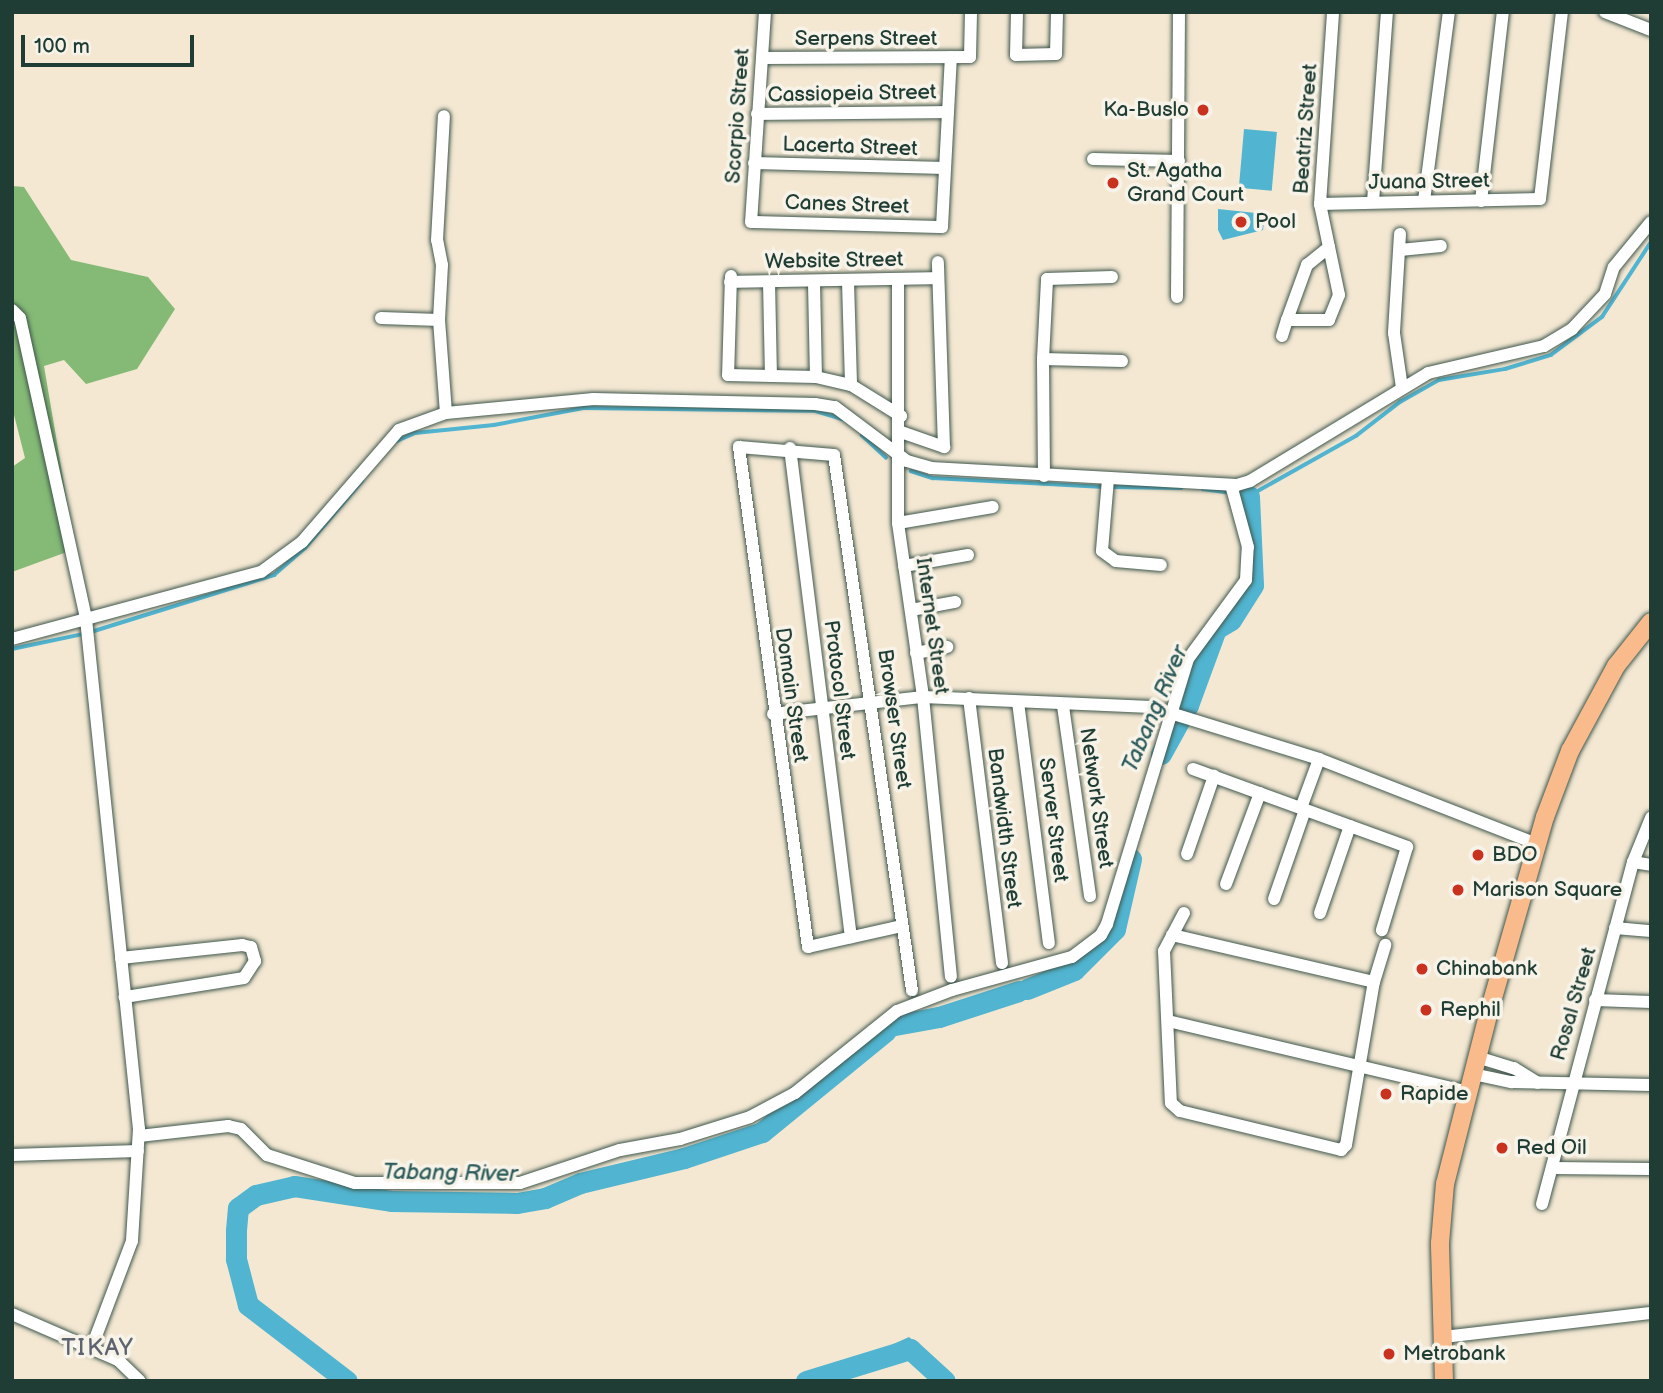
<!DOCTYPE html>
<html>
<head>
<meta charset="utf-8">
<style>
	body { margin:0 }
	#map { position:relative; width:1663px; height:1393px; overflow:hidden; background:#f4e8d3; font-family:"Balsamiq Sans",sans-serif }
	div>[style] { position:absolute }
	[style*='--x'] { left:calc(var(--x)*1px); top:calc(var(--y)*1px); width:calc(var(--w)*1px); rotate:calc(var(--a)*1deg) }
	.forest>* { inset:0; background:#85ba76 }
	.water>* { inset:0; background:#51b4d0; transform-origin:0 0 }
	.stream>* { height:3.5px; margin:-1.75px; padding:0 1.75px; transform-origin:1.75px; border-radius:1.75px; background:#51b4d0 }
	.river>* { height:21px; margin:-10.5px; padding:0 10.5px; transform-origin:10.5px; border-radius:10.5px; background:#51b4d0 }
	.roads { filter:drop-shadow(0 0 2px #3f574c) drop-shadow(0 0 2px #3f574c) }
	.minor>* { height:12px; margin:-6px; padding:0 6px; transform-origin:6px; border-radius:6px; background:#fff }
	.highway>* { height:18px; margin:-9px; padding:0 9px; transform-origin:9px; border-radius:9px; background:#fabb8c }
	.dots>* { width:19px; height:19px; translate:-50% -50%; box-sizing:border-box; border:4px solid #f7f3e8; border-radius:50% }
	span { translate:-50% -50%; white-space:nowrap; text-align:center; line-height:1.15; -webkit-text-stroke:7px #f7f3e8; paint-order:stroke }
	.street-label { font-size:21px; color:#1f3d34 }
	.poi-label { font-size:21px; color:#1f3d34 }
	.right { translate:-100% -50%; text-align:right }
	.left { translate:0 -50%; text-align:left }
	.water-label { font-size:23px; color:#2c5b5b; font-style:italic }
	.quarter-label { font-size:24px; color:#5d6470; letter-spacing:2px }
	.frame { position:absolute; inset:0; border:14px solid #1f3d34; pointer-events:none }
	.scale { position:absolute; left:21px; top:35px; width:173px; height:32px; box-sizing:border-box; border:4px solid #1f3d34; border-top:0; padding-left:9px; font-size:21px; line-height:24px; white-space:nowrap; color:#1f3d34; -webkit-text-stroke:5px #f7f3e8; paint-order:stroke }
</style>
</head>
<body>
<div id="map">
	<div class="forest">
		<i style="clip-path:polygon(12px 186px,24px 187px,71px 260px,148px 277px,175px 309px,137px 369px,86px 384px,64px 360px,44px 366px,75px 549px,12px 572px,12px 467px,25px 458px,12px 407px)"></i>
	</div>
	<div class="water">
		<i style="left:1244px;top:129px;width:33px;height:59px;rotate:5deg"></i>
		<i style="clip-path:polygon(1218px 209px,1265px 214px,1263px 230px,1223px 240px,1218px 230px)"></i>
		<i style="clip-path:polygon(909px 1337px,924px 1349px,932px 1364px,913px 1350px,904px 1348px,873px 1362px,858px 1360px)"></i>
	</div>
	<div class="stream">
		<i style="--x:862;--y:435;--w:33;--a:43"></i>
		<i style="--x:397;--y:441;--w:20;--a:-24"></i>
		<i style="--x:415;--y:433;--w:79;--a:-5.8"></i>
		<i style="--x:494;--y:425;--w:92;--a:-10.7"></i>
		<i style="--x:584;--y:408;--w:232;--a:0.7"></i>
		<i style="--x:816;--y:411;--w:28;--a:17"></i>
		<i style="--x:911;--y:471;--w:23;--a:18"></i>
		<i style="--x:933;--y:478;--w:171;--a:3"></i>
		<i style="--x:1112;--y:487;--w:69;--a:0.8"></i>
		<i style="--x:1203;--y:489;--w:22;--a:8"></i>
		<i style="--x:1240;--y:494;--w:9;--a:13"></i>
		<i style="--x:1249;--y:496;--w:123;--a:-29.3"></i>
		<i style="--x:1356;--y:436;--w:56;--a:-37.7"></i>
		<i style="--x:1400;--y:402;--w:45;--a:-29.4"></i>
		<i style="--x:1439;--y:380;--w:67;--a:-9.5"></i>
		<i style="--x:1505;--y:369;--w:48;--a:-16.9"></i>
		<i style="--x:1551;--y:355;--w:64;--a:-36.7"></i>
		<i style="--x:1602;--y:317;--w:90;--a:-56.8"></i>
		<i style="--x:91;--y:632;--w:192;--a:-17.3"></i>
		<i style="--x:274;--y:575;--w:41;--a:-41.1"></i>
		<i style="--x:305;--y:548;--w:88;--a:-49.6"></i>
		<i style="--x:12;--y:649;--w:73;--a:-11.9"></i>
	</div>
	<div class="river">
		<i style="--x:1161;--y:754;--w:56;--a:-61.1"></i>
		<i style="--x:1188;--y:705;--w:81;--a:-69.8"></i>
		<i style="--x:1216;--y:629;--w:17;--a:-31"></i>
		<i style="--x:1231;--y:620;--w:41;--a:-57.8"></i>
		<i style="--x:1253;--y:585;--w:89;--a:-92.6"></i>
		<i style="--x:1027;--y:989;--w:51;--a:-22"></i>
		<i style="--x:1074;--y:970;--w:58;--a:-45"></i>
		<i style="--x:1115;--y:929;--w:72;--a:-77.1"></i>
		<i style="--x:895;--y:1025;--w:45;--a:-10.3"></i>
		<i style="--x:939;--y:1017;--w:84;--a:-18"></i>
		<i style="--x:347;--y:1381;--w:125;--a:-142.5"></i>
		<i style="--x:248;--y:1305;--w:48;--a:-104.6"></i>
		<i style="--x:236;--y:1259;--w:29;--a:-90"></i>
		<i style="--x:236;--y:1230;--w:22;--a:-85"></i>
		<i style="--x:238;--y:1208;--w:22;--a:-36"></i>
		<i style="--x:256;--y:1195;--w:39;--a:-13"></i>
		<i style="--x:294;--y:1186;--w:98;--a:8.8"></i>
		<i style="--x:391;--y:1201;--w:126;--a:0.9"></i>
		<i style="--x:517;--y:1203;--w:28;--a:-10"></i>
		<i style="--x:545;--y:1198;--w:38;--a:-23"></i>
		<i style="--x:580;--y:1183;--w:107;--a:-13.5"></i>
		<i style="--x:684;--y:1158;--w:82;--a:-18.4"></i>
		<i style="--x:762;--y:1132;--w:160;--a:-39.2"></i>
		<i style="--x:806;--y:1381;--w:109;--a:-17.1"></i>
		<i style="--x:910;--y:1349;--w:47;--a:42.4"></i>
	</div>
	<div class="roads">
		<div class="minor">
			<i style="--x:765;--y:12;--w:210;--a:93.8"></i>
			<i style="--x:751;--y:222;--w:191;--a:1.5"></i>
			<i style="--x:942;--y:227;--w:170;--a:-87"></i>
			<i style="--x:1017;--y:12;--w:43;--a:91.3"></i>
			<i style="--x:1016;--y:55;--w:40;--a:-1.4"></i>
			<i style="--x:1056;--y:54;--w:42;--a:-88.6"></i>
			<i style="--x:1605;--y:12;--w:49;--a:21.4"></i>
			<i style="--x:762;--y:58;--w:208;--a:-0.3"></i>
			<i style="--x:970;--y:57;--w:45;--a:-88.7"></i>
			<i style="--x:757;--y:114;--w:191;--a:-0.6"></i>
			<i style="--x:1093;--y:159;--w:86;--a:1.3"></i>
			<i style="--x:754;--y:163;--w:191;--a:1.5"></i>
			<i style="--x:1424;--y:201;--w:191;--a:-82.5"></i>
			<i style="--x:1481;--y:201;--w:190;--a:-83.4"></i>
			<i style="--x:1373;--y:202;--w:191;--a:-85.8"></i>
			<i style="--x:1320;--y:204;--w:220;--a:-1.3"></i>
			<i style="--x:1540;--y:199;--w:188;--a:-83.3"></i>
			<i style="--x:1400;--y:234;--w:99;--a:93.5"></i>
			<i style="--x:1394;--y:333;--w:56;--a:81.7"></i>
			<i style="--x:1329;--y:247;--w:44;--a:-101.8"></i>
			<i style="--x:1320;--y:204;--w:192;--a:-86.1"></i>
			<i style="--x:1400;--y:250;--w:41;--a:-5.6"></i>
			<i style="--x:731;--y:276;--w:99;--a:91.7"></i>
			<i style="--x:728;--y:375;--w:88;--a:1.3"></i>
			<i style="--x:816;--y:377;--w:36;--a:13"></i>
			<i style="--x:851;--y:385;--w:59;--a:31.8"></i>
			<i style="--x:898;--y:280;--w:243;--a:90"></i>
			<i style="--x:898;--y:523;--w:176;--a:81.8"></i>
			<i style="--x:923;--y:697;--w:281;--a:84.3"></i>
			<i style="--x:730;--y:282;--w:208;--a:-1.1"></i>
			<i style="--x:769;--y:282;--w:94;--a:88.8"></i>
			<i style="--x:848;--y:282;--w:103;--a:88.3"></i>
			<i style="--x:814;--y:283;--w:94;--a:88.8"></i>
			<i style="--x:1177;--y:297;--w:285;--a:-89.6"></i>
			<i style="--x:12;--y:310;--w:11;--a:45"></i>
			<i style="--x:20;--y:318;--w:308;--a:77.6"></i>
			<i style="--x:86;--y:619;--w:513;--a:84.07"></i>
			<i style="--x:139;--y:1129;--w:112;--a:93.6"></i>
			<i style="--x:132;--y:1241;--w:113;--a:110.7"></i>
			<i style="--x:381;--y:318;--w:58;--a:2"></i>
			<i style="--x:439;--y:320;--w:93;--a:85.7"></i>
			<i style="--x:439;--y:320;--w:55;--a:-86.9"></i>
			<i style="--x:442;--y:265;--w:25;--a:-101"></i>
			<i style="--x:437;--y:240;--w:124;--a:-86.8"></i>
			<i style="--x:1282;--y:336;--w:17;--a:-73"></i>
			<i style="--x:1287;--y:320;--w:59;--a:-70"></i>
			<i style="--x:1307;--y:265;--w:28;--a:-39"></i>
			<i style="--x:1329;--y:247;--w:49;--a:78.2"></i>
			<i style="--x:1339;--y:295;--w:27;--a:112"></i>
			<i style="--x:1329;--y:320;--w:42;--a:180"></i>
			<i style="--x:1043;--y:359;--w:80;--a:-87.1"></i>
			<i style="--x:1047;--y:279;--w:65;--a:-1.8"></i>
			<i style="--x:901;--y:432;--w:46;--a:19.2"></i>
			<i style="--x:944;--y:447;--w:185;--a:-91.9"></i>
			<i style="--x:790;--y:448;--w:493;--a:82.9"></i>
			<i style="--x:1044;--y:476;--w:117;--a:-90.5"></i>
			<i style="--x:1043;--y:359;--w:79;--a:1.5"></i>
			<i style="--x:1108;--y:479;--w:72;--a:94.8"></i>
			<i style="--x:1102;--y:551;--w:17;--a:36"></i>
			<i style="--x:1116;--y:561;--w:45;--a:5.1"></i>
			<i style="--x:898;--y:523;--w:96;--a:-9.6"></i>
			<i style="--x:904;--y:566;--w:65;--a:-9.8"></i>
			<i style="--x:911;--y:610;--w:45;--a:-10.3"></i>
			<i style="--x:12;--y:639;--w:258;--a:-15.1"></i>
			<i style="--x:261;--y:572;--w:51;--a:-36.2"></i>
			<i style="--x:302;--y:542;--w:148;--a:-49.1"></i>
			<i style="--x:399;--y:430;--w:50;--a:-19.9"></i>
			<i style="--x:446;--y:413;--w:148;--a:-5.4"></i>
			<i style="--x:593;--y:399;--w:222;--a:1.3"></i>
			<i style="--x:815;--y:404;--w:20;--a:9"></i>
			<i style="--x:835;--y:407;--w:90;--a:36.9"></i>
			<i style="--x:907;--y:461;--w:25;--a:16"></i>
			<i style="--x:931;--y:468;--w:306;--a:3.2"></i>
			<i style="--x:1237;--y:485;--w:14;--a:-17"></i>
			<i style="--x:1250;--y:481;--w:208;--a:-31.2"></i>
			<i style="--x:1428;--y:373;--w:119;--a:-13.1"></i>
			<i style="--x:1544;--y:346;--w:33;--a:-31"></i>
			<i style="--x:1572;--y:329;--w:48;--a:-46.7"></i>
			<i style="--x:1605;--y:294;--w:28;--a:-72"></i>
			<i style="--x:1614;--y:267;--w:58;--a:-50.6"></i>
			<i style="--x:916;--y:653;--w:32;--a:-11"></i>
			<i style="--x:969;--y:698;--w:267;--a:82.9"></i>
			<i style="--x:1018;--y:702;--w:243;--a:82.7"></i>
			<i style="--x:1063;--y:706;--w:192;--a:81.9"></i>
			<i style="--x:773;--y:714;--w:151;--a:-6.5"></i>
			<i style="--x:923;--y:697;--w:228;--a:2.5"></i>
			<i style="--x:1151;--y:707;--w:176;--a:17.2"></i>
			<i style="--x:1319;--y:759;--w:234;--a:21.3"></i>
			<i style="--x:1193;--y:769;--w:228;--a:20"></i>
			<i style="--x:1407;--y:847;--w:87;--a:106.8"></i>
			<i style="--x:1301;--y:808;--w:52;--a:-69.8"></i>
			<i style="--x:1187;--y:854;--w:83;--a:-70.9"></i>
			<i style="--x:1633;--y:862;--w:18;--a:9"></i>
			<i style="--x:1226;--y:884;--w:97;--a:-69.5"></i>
			<i style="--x:1274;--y:899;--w:94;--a:-70.8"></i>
			<i style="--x:1184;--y:913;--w:43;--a:117.8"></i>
			<i style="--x:1164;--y:951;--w:152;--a:87.4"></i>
			<i style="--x:1171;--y:1103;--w:12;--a:42"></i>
			<i style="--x:1180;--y:1111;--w:166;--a:13.6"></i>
			<i style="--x:1341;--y:1150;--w:7;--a:-45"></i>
			<i style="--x:1346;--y:1145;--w:165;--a:-80.3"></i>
			<i style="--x:1374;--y:982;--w:39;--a:-73"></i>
			<i style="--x:1320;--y:913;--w:92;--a:-71"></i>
			<i style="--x:902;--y:926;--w:96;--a:167.4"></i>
			<i style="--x:808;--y:947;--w:505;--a:-97.86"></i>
			<i style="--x:739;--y:447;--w:95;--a:4.8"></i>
			<i style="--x:834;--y:455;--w:541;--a:81.71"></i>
			<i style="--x:1615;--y:928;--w:36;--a:5"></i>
			<i style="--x:1172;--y:935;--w:207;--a:13.1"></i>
			<i style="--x:121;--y:958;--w:122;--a:-6.1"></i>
			<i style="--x:242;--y:945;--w:9;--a:13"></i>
			<i style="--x:251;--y:947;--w:15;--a:74"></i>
			<i style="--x:255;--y:961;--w:20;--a:123"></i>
			<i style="--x:244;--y:978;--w:121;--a:170.9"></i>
			<i style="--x:1595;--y:1000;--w:56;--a:2"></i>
			<i style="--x:1168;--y:1021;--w:308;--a:13.3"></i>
			<i style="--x:1477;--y:1057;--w:39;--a:17"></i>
			<i style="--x:1514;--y:1068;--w:28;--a:32"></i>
			<i style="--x:1473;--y:1074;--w:40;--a:12"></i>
			<i style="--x:1512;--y:1082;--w:139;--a:1.2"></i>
			<i style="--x:139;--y:1136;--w:90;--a:-6.4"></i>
			<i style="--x:228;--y:1126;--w:13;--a:13"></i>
			<i style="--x:241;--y:1129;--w:37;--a:45"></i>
			<i style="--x:267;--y:1155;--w:92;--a:17.7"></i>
			<i style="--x:355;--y:1183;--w:165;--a:0"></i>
			<i style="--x:520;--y:1183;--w:105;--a:-18.3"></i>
			<i style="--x:620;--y:1150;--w:61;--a:-10.4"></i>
			<i style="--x:680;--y:1139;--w:73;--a:-17.4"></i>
			<i style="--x:750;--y:1117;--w:51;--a:-28.1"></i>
			<i style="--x:795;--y:1093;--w:131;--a:-38.8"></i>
			<i style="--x:897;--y:1011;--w:59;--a:-20.9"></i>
			<i style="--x:952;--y:990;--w:124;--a:-15.4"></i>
			<i style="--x:1072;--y:957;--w:36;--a:-37"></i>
			<i style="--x:1101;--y:935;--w:13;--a:-61"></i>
			<i style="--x:1107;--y:924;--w:277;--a:-73"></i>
			<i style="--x:1188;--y:659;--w:98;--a:-53.7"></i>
			<i style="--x:1246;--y:580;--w:33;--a:-87"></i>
			<i style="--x:1248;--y:547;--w:64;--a:-105.3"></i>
			<i style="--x:12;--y:1155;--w:126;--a:-1.8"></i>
			<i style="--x:1552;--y:1168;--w:99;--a:0.6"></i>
			<i style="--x:1542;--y:1204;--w:354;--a:-75.1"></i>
			<i style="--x:1633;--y:862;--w:48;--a:-67.8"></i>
			<i style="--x:12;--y:1314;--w:116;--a:23.5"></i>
			<i style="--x:118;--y:1360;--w:30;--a:44"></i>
			<i style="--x:1443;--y:1337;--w:209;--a:-6.6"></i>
		</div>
		<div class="highway">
			<i style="--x:1444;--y:1381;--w:138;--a:-91.7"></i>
			<i style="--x:1440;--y:1243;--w:59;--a:-85.2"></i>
			<i style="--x:1445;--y:1184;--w:178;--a:-75.7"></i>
			<i style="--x:1489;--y:1012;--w:203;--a:-74"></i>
			<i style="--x:1545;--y:817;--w:71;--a:-69.3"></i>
			<i style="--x:1570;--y:751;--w:97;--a:-61.6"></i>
			<i style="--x:1616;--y:666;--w:56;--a:-51.5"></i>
		</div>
	</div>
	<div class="dots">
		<i style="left:1203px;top:110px;background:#c8321e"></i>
		<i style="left:1113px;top:183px;background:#c8321e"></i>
		<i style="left:1241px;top:222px;background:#c8321e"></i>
		<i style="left:1478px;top:855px;background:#c8321e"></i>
		<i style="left:1458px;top:890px;background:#c8321e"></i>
		<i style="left:1422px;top:969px;background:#c8321e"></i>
		<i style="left:1426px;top:1010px;background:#c8321e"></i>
		<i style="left:1386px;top:1094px;background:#c8321e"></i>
		<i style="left:1502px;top:1148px;background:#c8321e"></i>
		<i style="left:1389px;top:1354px;background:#c8321e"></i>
	</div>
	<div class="street-label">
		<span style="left:866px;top:39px">Serpens Street</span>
		<span style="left:852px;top:94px;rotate:-1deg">Cassiopeia Street</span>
		<span style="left:738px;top:116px;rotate:-86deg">Scorpio Street</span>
		<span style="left:1306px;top:129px;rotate:-86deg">Beatriz Street</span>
		<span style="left:850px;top:147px;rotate:2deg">Lacerta Street</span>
		<span style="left:1429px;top:182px;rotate:-1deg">Juana Street</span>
		<span style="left:847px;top:205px;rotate:2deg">Canes Street</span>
		<span style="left:834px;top:261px;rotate:-1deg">Website Street</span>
		<span style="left:932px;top:626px;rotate:82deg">Internet Street</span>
		<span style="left:839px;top:690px;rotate:83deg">Protocol Street</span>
		<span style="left:791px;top:695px;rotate:82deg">Domain Street</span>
		<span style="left:894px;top:719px;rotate:82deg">Browser Street</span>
		<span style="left:1096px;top:798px;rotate:82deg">Network Street</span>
		<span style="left:1053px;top:820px;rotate:83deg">Server Street</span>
		<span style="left:1004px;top:828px;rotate:83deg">Bandwidth Street</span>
		<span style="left:1574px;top:1004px;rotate:-74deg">Rosal Street</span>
	</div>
	<div class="poi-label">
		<span class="right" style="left:1189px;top:110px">Ka-Buslo</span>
		<span class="left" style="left:1127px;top:183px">St. Agatha<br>Grand Court</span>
		<span class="left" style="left:1255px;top:222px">Pool</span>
		<span class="left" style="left:1492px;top:855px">BDO</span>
		<span class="left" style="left:1472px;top:890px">Marison Square</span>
		<span class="left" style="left:1436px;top:969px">Chinabank</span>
		<span class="left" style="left:1440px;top:1010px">Rephil</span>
		<span class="left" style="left:1400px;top:1094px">Rapide</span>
		<span class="left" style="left:1516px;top:1148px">Red Oil</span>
		<span class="left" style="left:1403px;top:1354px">Metrobank</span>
	</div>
	<div class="water-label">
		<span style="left:1155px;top:709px;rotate:-67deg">Tabang River</span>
		<span style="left:450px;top:1173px;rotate:1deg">Tabang River</span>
	</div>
	<div class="quarter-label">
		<span style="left:98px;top:1348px">TIKAY</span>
	</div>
	<div class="frame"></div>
	<div class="scale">100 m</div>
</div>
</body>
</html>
